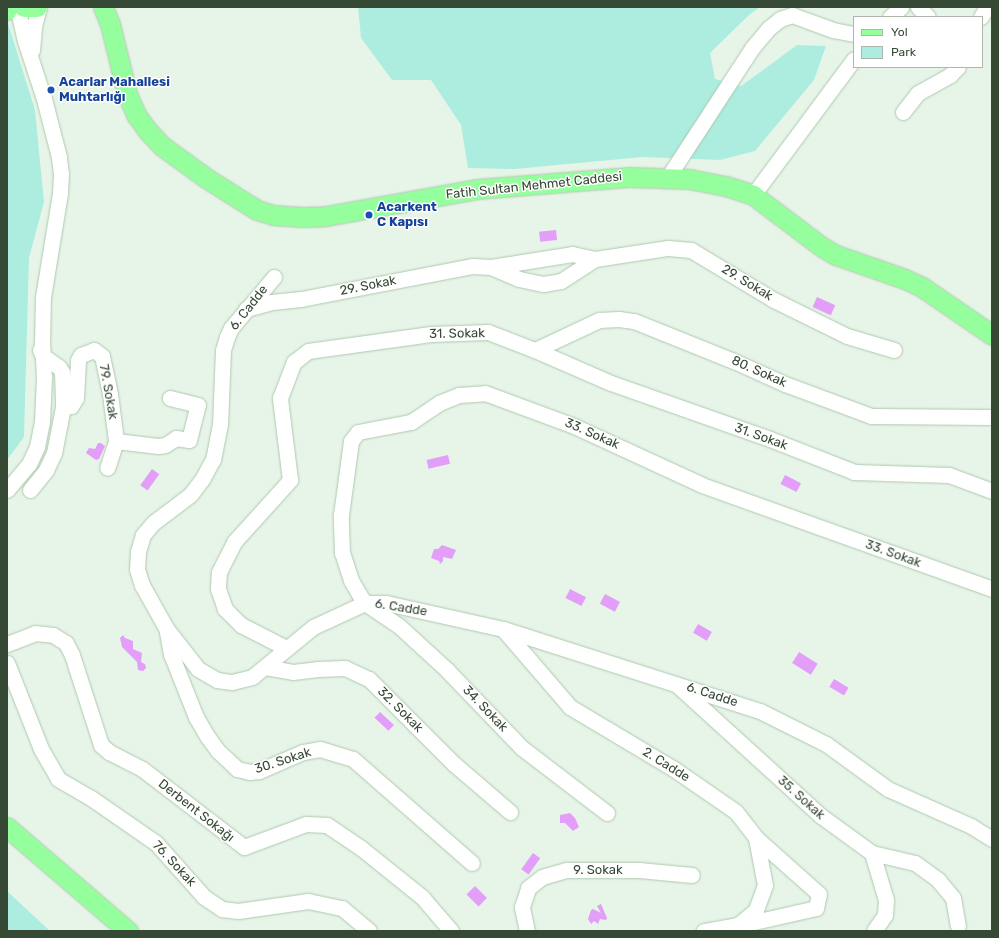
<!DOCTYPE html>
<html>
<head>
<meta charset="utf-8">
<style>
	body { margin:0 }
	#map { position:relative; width:999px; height:938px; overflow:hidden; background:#e7f5e8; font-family:Rubik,sans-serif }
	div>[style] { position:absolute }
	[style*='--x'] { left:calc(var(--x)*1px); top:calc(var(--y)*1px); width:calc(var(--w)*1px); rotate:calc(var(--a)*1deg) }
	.green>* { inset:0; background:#acede0 }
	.water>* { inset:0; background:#e29ef8; transform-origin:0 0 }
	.roads { filter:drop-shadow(0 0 1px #aec8af) drop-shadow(0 0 1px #aec8af) }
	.minor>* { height:15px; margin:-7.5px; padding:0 7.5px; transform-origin:7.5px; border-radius:7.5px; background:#fff }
	.major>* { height:19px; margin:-9.5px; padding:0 9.5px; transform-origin:9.5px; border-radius:9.5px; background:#96ff9d }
	.dots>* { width:11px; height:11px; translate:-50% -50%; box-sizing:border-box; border:2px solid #fff; border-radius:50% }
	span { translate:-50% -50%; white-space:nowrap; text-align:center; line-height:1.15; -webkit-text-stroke:3px #fff; paint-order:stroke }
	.transit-label { font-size:13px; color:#164399; font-weight:700 }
	.left { translate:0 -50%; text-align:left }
	.street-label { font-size:13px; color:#364935 }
	.frame { position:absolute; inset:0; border:8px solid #364935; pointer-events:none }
	.legend { position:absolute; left:853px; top:16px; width:130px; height:52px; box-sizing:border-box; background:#fff; border:1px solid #afb6ae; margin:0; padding:5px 7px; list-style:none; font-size:12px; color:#364935 }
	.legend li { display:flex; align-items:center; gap:8px; height:20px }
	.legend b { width:20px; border:1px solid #afb6ae }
</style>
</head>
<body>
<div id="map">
	<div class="green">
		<i style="clip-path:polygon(358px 7px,760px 7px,749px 15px,710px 53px,715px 79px,741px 86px,797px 45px,826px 46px,814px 80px,755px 151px,720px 160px,642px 157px,515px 169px,468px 168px,461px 125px,431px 80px,392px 80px,361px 38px)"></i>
		<i style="clip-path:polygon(7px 20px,35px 110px,44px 202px,29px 258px,24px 437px,7px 460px)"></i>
		<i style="clip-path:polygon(7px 891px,50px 931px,7px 931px)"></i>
	</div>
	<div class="water">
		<i style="left:556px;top:230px;width:10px;height:17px;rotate:84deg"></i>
		<i style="left:817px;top:297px;width:20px;height:11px;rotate:24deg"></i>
		<i style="clip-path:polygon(98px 443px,101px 443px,105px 446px,99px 459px,96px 460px,86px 453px,89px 448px,95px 449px)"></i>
		<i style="left:448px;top:455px;width:9px;height:22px;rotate:77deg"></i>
		<i style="left:152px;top:469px;width:9px;height:20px;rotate:36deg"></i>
		<i style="left:785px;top:475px;width:18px;height:10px;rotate:27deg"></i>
		<i style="clip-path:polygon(442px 545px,456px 550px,452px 559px,443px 557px,443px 561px,440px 564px,439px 561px,431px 558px,434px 549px,438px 549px)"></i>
		<i style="left:570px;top:589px;width:18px;height:10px;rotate:27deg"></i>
		<i style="left:605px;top:594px;width:17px;height:11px;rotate:28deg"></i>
		<i style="left:698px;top:624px;width:16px;height:10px;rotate:30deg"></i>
		<i style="clip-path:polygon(123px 635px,125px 638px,133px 641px,133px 649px,142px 653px,141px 662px,145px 664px,146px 668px,143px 671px,138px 670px,137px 662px,122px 647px,120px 638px)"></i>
		<i style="left:799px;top:652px;width:22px;height:13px;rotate:32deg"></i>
		<i style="left:834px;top:679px;width:17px;height:9px;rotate:31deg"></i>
		<i style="left:380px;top:712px;width:19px;height:8px;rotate:43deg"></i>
		<i style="clip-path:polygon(570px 813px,575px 818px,579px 827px,573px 831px,565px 823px,560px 823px,560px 815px)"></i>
		<i style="left:533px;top:853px;width:9px;height:20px;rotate:36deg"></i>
		<i style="left:475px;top:886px;width:17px;height:12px;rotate:45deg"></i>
		<i style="clip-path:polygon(601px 904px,607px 918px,606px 920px,600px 919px,598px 924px,594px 921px,591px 924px,588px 919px,591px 910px,593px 909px,601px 913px,597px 906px)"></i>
	</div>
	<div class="roads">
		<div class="minor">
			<i style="--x:918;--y:7;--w:14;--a:45"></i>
			<i style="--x:890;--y:17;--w:15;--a:-42"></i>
			<i style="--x:981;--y:17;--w:12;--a:-59"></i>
			<i style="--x:32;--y:50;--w:24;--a:-85"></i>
			<i style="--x:34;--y:26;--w:20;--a:-75"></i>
			<i style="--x:903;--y:112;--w:24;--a:-52"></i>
			<i style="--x:918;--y:93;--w:37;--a:-29"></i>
			<i style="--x:950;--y:75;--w:11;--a:-45"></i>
			<i style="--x:668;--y:177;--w:154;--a:-56.9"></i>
			<i style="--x:752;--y:48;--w:26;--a:-50"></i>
			<i style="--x:769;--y:28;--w:14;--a:-39"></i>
			<i style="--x:780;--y:19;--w:13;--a:-18"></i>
			<i style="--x:792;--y:15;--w:44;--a:20.1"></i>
			<i style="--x:833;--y:30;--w:21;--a:11"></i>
			<i style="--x:753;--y:195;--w:169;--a:-53.4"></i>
			<i style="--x:491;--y:267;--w:30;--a:23"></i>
			<i style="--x:519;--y:279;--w:25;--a:12"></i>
			<i style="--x:543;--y:284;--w:18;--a:-9"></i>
			<i style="--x:561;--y:281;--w:40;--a:-32.9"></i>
			<i style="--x:274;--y:277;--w:67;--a:130.1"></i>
			<i style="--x:231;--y:328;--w:10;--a:114"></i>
			<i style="--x:227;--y:337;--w:14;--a:107"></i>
			<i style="--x:223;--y:350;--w:74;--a:92.3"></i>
			<i style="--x:220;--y:424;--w:36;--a:101"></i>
			<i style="--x:213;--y:459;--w:21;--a:118"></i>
			<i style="--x:203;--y:478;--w:21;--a:127"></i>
			<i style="--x:190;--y:495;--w:46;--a:142.9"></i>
			<i style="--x:153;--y:523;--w:16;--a:130"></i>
			<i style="--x:143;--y:535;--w:17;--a:107"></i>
			<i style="--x:138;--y:551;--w:18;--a:93"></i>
			<i style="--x:137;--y:569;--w:17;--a:73"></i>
			<i style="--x:142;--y:585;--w:49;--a:60.8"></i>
			<i style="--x:166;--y:628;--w:52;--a:52"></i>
			<i style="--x:198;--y:669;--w:22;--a:30"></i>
			<i style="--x:217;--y:680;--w:15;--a:8"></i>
			<i style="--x:232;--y:682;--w:21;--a:-14"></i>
			<i style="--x:252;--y:677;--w:79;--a:-39.3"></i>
			<i style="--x:313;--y:627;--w:57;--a:-24.8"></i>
			<i style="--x:365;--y:603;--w:21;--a:0"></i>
			<i style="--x:386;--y:603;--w:120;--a:12.5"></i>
			<i style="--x:503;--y:629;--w:270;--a:17.7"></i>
			<i style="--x:760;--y:711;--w:74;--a:26.6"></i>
			<i style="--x:826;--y:744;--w:77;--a:36"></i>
			<i style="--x:888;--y:789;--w:91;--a:24"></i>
			<i style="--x:971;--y:826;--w:25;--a:32"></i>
			<i style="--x:246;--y:309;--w:27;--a:-15"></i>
			<i style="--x:272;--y:302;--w:29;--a:-6"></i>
			<i style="--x:301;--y:299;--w:175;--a:-10.9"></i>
			<i style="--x:473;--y:266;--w:18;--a:3"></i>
			<i style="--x:491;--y:267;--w:82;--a:-9.1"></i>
			<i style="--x:572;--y:254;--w:24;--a:12"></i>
			<i style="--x:595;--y:259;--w:74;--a:-8.6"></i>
			<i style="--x:668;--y:248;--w:23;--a:5"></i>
			<i style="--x:691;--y:250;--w:97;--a:31.1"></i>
			<i style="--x:774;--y:300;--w:81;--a:26.3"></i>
			<i style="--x:847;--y:336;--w:49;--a:16.6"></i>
			<i style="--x:40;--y:350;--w:7;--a:63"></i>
			<i style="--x:43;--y:356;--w:19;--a:35"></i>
			<i style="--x:59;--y:367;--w:6;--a:59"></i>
			<i style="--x:62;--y:372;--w:35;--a:88"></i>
			<i style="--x:63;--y:407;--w:8;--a:-7"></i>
			<i style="--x:71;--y:406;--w:9;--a:-58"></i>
			<i style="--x:76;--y:398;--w:38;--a:-87"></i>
			<i style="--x:78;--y:360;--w:6;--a:-59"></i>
			<i style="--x:81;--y:355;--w:14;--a:-21"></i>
			<i style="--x:94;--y:350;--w:10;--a:37"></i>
			<i style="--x:102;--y:356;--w:39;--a:78"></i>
			<i style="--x:110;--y:394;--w:47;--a:82.7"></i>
			<i style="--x:116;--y:441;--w:28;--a:108"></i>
			<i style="--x:535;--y:350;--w:71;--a:-25.1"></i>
			<i style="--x:599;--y:320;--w:20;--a:-3"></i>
			<i style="--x:619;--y:319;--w:15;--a:8"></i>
			<i style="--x:634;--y:321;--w:110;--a:21.9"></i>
			<i style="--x:736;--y:362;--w:54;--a:24.2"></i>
			<i style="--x:785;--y:384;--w:92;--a:20.4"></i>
			<i style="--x:871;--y:416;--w:121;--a:0.5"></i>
			<i style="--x:116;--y:441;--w:42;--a:6.8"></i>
			<i style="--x:158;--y:446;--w:7;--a:-8"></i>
			<i style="--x:165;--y:445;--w:13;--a:-32"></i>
			<i style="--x:176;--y:438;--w:13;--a:9"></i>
			<i style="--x:189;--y:440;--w:36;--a:-76"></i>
			<i style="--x:198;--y:405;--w:29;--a:-166"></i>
			<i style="--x:7;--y:490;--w:34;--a:-50"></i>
			<i style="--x:29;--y:464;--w:19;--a:-65"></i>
			<i style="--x:37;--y:447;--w:25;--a:-79"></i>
			<i style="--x:42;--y:422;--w:44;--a:-87.4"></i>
			<i style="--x:44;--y:378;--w:35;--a:-93"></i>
			<i style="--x:42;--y:343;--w:46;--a:-88.8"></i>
			<i style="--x:43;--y:297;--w:105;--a:-80.7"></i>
			<i style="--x:60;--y:193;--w:19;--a:-87"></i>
			<i style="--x:61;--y:174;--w:17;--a:-97"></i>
			<i style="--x:59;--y:157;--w:60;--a:-104.5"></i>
			<i style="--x:44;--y:99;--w:61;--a:-108.1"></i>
			<i style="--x:25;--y:41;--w:35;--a:-103"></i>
			<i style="--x:30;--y:490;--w:26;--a:-51"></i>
			<i style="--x:46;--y:470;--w:19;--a:-65"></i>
			<i style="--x:54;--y:453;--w:47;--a:-78.9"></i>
			<i style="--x:503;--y:629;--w:103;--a:49.3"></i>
			<i style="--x:570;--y:707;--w:121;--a:30.8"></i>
			<i style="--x:674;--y:769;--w:75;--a:34.7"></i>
			<i style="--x:736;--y:812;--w:33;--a:52"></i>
			<i style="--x:756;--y:838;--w:48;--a:79.2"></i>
			<i style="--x:765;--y:885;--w:27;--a:110"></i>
			<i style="--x:756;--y:910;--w:23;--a:140"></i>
			<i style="--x:738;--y:925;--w:35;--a:170"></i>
			<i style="--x:167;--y:632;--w:22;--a:80"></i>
			<i style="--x:171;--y:654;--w:68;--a:68.4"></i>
			<i style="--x:196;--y:717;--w:22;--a:60"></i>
			<i style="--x:207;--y:736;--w:19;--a:54"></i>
			<i style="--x:218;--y:751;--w:26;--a:43"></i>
			<i style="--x:237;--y:769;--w:13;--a:13"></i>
			<i style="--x:250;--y:772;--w:9;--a:-6"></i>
			<i style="--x:259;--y:771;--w:48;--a:-23.4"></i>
			<i style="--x:303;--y:752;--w:17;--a:-10"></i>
			<i style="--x:320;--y:749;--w:34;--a:17"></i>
			<i style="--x:353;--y:759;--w:158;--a:41.2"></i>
			<i style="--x:7;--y:644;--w:30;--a:-21"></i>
			<i style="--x:35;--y:633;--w:18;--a:6"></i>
			<i style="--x:53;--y:635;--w:15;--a:32"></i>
			<i style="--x:66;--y:643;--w:13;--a:63"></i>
			<i style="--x:72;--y:655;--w:95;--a:72.1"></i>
			<i style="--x:101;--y:745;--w:11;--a:41"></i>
			<i style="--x:109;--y:752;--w:36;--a:27"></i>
			<i style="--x:141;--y:768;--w:130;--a:37.5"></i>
			<i style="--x:244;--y:847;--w:66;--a:-20.4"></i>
			<i style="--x:306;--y:824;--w:21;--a:3"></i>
			<i style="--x:327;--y:825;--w:41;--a:34.1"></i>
			<i style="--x:361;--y:848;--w:78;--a:38.8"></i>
			<i style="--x:422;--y:897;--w:45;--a:49.5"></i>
			<i style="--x:286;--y:648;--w:51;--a:-152.9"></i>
			<i style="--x:241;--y:625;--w:23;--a:-135"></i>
			<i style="--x:225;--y:609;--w:21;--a:-109"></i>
			<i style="--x:218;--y:589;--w:17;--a:-87"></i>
			<i style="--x:219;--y:572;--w:34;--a:-63"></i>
			<i style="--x:234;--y:542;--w:84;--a:-47.9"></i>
			<i style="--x:290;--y:480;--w:83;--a:-97"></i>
			<i style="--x:280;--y:398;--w:39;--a:-69"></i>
			<i style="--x:294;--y:362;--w:18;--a:-38"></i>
			<i style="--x:308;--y:351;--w:124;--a:-7.9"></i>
			<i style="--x:431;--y:334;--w:57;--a:-2"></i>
			<i style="--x:488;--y:332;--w:50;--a:21"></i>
			<i style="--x:535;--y:350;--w:83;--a:23.5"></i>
			<i style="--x:611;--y:383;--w:169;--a:19.4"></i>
			<i style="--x:770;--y:439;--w:90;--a:21.4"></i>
			<i style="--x:854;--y:472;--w:95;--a:1.8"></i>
			<i style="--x:949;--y:475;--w:46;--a:20.4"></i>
			<i style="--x:7;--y:663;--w:92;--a:68.4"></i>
			<i style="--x:41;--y:749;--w:34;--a:60"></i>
			<i style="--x:58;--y:779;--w:38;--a:30"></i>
			<i style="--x:91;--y:798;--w:79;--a:34.7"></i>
			<i style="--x:156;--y:843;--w:72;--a:48.4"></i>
			<i style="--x:204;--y:897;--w:22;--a:34"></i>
			<i style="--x:222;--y:909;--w:16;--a:7"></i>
			<i style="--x:238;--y:911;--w:71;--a:-8.1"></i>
			<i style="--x:308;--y:901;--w:35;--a:12"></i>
			<i style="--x:342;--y:908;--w:35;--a:40"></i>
			<i style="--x:265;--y:667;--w:28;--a:10"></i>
			<i style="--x:293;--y:672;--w:24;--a:-7"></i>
			<i style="--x:317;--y:669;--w:28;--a:-2"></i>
			<i style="--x:345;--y:668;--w:26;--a:25"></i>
			<i style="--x:369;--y:679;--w:120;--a:45"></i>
			<i style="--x:454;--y:764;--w:74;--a:40.6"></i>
			<i style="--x:677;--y:685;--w:195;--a:42.3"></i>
			<i style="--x:821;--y:816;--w:63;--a:36"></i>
			<i style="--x:872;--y:853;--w:49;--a:73.4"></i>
			<i style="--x:886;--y:900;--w:15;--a:94"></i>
			<i style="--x:885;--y:915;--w:19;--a:125"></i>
			<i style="--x:607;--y:813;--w:107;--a:-142.6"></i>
			<i style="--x:522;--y:748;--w:108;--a:-133.9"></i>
			<i style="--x:447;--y:670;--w:65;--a:-137.5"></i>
			<i style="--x:399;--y:626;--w:41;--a:-145.9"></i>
			<i style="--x:365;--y:603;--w:11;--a:-124"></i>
			<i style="--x:359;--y:594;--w:16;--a:-120"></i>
			<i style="--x:351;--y:580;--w:28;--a:-108"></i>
			<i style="--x:342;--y:553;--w:38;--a:-92"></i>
			<i style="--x:341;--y:515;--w:75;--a:-82.3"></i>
			<i style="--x:351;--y:441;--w:11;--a:-52"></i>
			<i style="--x:358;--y:432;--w:54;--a:-10.7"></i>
			<i style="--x:411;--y:422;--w:34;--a:-34"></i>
			<i style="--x:439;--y:403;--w:22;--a:-22"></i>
			<i style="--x:459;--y:395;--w:26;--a:-4"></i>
			<i style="--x:485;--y:393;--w:95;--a:20.3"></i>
			<i style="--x:574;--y:426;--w:141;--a:24.7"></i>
			<i style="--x:702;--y:485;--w:308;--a:19.7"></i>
			<i style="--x:872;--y:853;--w:44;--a:13.1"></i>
			<i style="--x:915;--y:863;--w:29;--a:36"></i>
			<i style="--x:938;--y:880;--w:23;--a:50"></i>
			<i style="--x:953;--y:898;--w:28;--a:80"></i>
			<i style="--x:741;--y:925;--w:77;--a:-12.8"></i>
			<i style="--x:816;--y:908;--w:14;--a:-78"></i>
			<i style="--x:819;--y:894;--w:84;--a:-138.4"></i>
			<i style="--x:527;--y:931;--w:25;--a:-102"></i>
			<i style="--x:522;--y:907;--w:20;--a:-72"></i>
			<i style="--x:528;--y:888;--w:18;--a:-38"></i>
			<i style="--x:542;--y:877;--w:26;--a:-16"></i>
			<i style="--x:567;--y:870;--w:72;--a:0"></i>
			<i style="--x:639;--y:870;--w:53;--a:5.4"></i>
		</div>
		<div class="major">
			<i style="--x:24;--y:7;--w:13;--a:0"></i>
			<i style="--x:103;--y:7;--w:18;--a:68"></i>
			<i style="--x:110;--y:24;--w:72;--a:76.3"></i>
			<i style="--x:127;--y:94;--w:24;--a:66"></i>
			<i style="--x:137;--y:116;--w:17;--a:54"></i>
			<i style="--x:147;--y:130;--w:22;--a:47"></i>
			<i style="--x:162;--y:146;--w:54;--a:36"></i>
			<i style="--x:206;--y:178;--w:60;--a:32.1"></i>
			<i style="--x:257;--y:210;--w:17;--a:17"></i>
			<i style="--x:273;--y:215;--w:30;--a:4"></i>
			<i style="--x:303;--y:217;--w:23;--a:-2"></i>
			<i style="--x:326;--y:216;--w:153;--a:-10.1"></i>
			<i style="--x:477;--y:189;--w:151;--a:-4.5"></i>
			<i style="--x:628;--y:177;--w:61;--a:1.9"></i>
			<i style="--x:689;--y:179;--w:38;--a:11"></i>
			<i style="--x:726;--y:186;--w:28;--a:18"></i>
			<i style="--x:753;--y:195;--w:86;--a:37"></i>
			<i style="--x:822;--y:247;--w:16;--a:30"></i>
			<i style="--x:836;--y:255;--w:73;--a:19.2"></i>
			<i style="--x:905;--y:279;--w:19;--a:25"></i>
			<i style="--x:922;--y:287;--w:85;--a:34.4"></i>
			<i style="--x:7;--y:10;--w:3;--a:-72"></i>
			<i style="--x:7;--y:827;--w:160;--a:40.7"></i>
		</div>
	</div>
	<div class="dots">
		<i style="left:51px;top:90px;background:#1a4fb4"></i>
		<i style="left:369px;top:215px;background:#1a4fb4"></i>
	</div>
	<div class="transit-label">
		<span class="left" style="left:59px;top:90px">Acarlar Mahallesi<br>Muhtarlığı</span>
		<span class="left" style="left:377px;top:215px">Acarkent<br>C Kapısı</span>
	</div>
	<div class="street-label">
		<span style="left:534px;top:186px;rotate:-6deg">Fatih Sultan Mehmet Caddesi</span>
		<span style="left:747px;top:283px;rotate:31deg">29. Sokak</span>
		<span style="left:368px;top:286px;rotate:-11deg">29. Sokak</span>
		<span style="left:249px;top:308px;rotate:-52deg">6. Cadde</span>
		<span style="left:457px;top:334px;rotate:-1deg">31. Sokak</span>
		<span style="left:759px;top:372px;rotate:24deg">80. Sokak</span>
		<span style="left:108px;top:392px;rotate:80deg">79. Sokak</span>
		<span style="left:592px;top:434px;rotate:24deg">33. Sokak</span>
		<span style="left:761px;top:437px;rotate:20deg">31. Sokak</span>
		<span style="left:893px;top:554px;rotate:20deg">33. Sokak</span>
		<span style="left:401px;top:608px;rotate:9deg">6. Cadde</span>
		<span style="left:712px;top:695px;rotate:18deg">6. Cadde</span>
		<span style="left:485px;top:709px;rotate:46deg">34. Sokak</span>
		<span style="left:400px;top:710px;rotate:45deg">32. Sokak</span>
		<span style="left:283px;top:761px;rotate:-18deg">30. Sokak</span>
		<span style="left:666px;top:765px;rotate:32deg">2. Cadde</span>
		<span style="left:801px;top:798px;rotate:42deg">35. Sokak</span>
		<span style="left:196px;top:811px;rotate:38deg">Derbent Sokağı</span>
		<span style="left:174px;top:864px;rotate:47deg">76. Sokak</span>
		<span style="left:598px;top:870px">9. Sokak</span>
	</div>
	<div class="frame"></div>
	<ul class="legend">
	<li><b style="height:5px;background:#96ff9d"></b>Yol</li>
	<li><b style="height:11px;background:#acede0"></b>Park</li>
	</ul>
</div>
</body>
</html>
